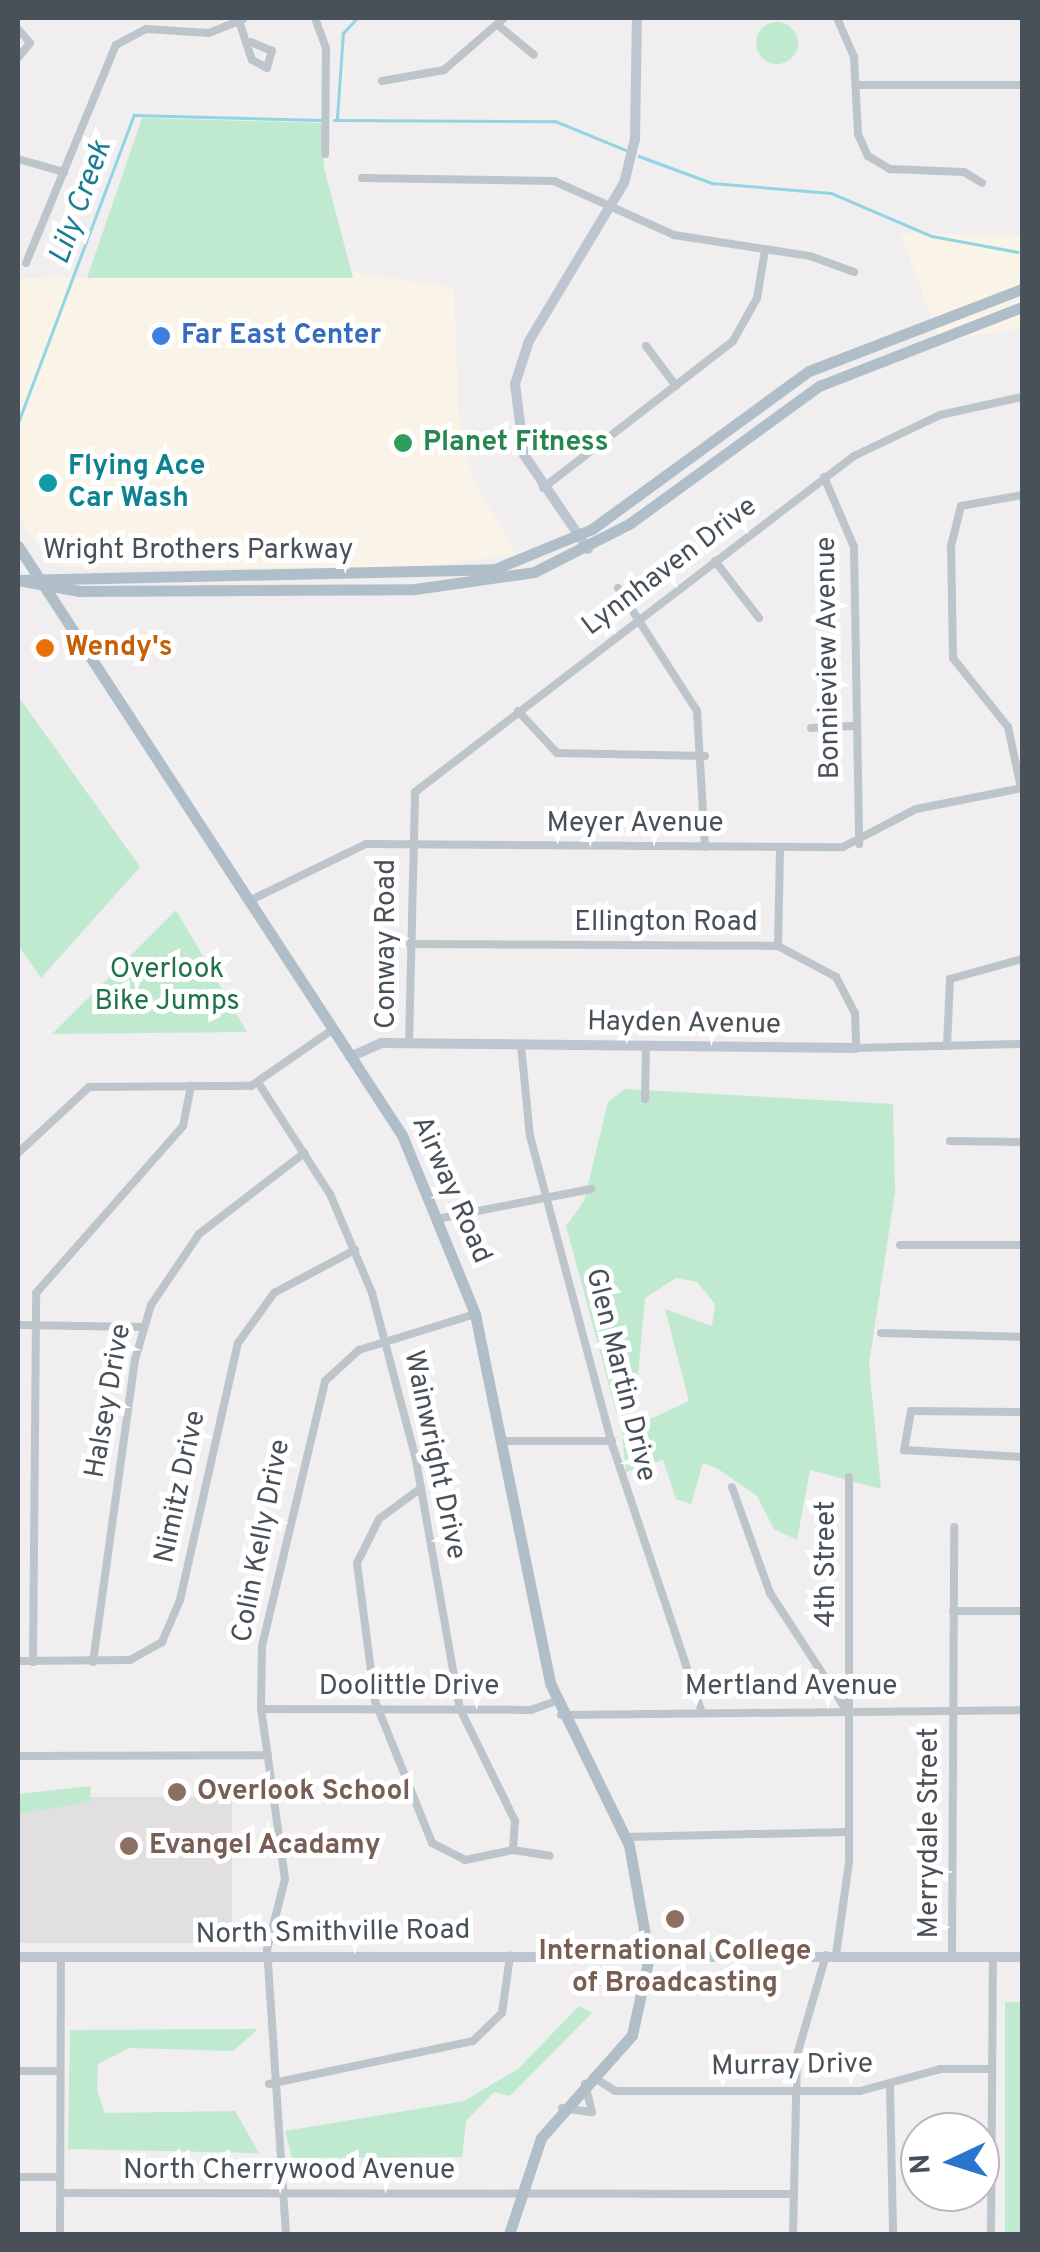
<!DOCTYPE html>
<html>
<head>
<meta charset="utf-8">
<style>
	body { margin:0 }
	#map { position:relative; width:1040px; height:2252px; overflow:hidden; background:#f0eeee; font-family:Overpass,sans-serif }
	div>[style] { position:absolute }
	[style*='--x'] { left:calc(var(--x)*1px); top:calc(var(--y)*1px); width:calc(var(--w)*1px); rotate:calc(var(--a)*1deg) }
	.commercial>* { inset:0; background:#faf4e8 }
	.education>* { inset:0; background:#e1dfdf; transform-origin:0 0 }
	.green>* { inset:0; background:#c0eacf; transform-origin:0 0 }
	.round { border-radius:50% }
	.stream>* { height:2.5px; margin:-1.25px; padding:0 1.25px; transform-origin:1.25px; border-radius:1.25px; background:#91d4e3 }
	.street>* { height:8px; margin:-4px; padding:0 4px; transform-origin:4px; border-radius:4px; background:#bdc5cb }
	.secondary>* { height:10px; margin:-5px; padding:0 5px; transform-origin:5px; border-radius:5px; background:#bdc6d0 }
	.primary>* { height:11px; margin:-5.5px; padding:0 5.5px; transform-origin:5.5px; border-radius:5.5px; background:#b0beca }
	.dots>* { width:28px; height:28px; translate:-50% -50%; box-sizing:border-box; border:5px solid #fff; border-radius:50% }
	span { translate:-50% -50%; white-space:nowrap; text-align:center; line-height:1.15; -webkit-text-stroke:10px #fff; paint-order:stroke }
	.shop-label { font-size:28px; color:#366cbe; font-weight:700 }
	.left { translate:0 -50%; text-align:left }
	.leisure-label { font-size:28px; color:#27864d; font-weight:700 }
	.culture-label { font-size:28px; color:#0d838f; font-weight:700 }
	.street-label { font-size:28px; color:#485159 }
	.food-label { font-size:28px; color:#c56008; font-weight:700 }
	.park-label { font-size:28px; color:#1f7347 }
	.education-label { font-size:28px; color:#785e54; font-weight:700 }
	.water-label { font-size:30px; color:#197d93; font-style:italic }
	.frame { position:absolute; inset:0; border:20px solid #485159; pointer-events:none }
	.north { position:absolute; left:900px; top:2112px; width:100px; height:100px; box-sizing:border-box; background:#fff; border:2px solid #b6b9bd; border-radius:50%; rotate:266deg; font-size:28px; font-weight:700; line-height:40px; text-align:center; color:#485159 }
	.north::after { content:''; display:block; margin:auto; width:35px; height:45px; background:#2a76ce; clip-path:polygon(50% 0,100% 100%,50% 72%,0 100%) }
</style>
</head>
<body>
<div id="map">
	<div class="commercial">
		<i style="clip-path:polygon(900px 233px,1022px 236px,1022px 328px,941px 342px)"></i>
		<i style="clip-path:polygon(353px 272px,454px 288px,459px 421px,474px 480px,516px 554px,407px 569px,64px 567px,46px 558px,18px 514px,18px 278px)"></i>
	</div>
	<div class="education">
		<i style="left:18px;top:1797px;width:214px;height:146px"></i>
	</div>
	<div class="green">
		<i class="round" style="left:756px;top:22px;width:42px;height:42px"></i>
		<i style="clip-path:polygon(142px 118px,323px 123px,324px 168px,353px 278px,87px 278px)"></i>
		<i style="clip-path:polygon(20px 699px,140px 867px,41px 978px,18px 945px)"></i>
		<i style="clip-path:polygon(176px 910px,247px 1032px,52px 1034px)"></i>
		<i style="clip-path:polygon(625px 1089px,893px 1104px,895px 1192px,869px 1364px,881px 1489px,810px 1470px,797px 1540px,774px 1529px,757px 1496px,718px 1469px,703px 1463px,691px 1504px,676px 1499px,663px 1460px,626px 1472px,622px 1432px,689px 1401px,665px 1309px,712px 1326px,715px 1304px,697px 1282px,676px 1278px,645px 1298px,635px 1409px,617px 1415px,566px 1226px,584px 1201px,608px 1102px)"></i>
		<i style="clip-path:polygon(91px 1786px,90px 1802px,18px 1814px,18px 1794px)"></i>
		<i style="left:1022px;top:2002px;width:232px;height:17px;rotate:90deg"></i>
		<i style="clip-path:polygon(579px 2006px,592px 2013px,510px 2096px,494px 2092px,466px 2121px,462px 2157px,292px 2158px,285px 2131px,464px 2101px,518px 2069px)"></i>
		<i style="clip-path:polygon(258px 2029px,233px 2051px,129px 2048px,98px 2064px,97px 2090px,105px 2113px,235px 2111px,259px 2153px,68px 2149px,70px 2030px)"></i>
	</div>
	<div class="stream">
		<i style="--x:337;--y:118;--w:85;--a:-86"></i>
		<i style="--x:343;--y:33;--w:21;--a:-47"></i>
		<i style="--x:334;--y:120;--w:221;--a:0.3"></i>
		<i style="--x:555;--y:121;--w:77;--a:22.2"></i>
		<i style="--x:639;--y:156;--w:78;--a:20.3"></i>
		<i style="--x:712;--y:183;--w:119;--a:4.8"></i>
		<i style="--x:831;--y:193;--w:110;--a:23.1"></i>
		<i style="--x:932;--y:236;--w:87;--a:10.5"></i>
		<i style="--x:18;--y:423;--w:329;--a:-69.4"></i>
		<i style="--x:134;--y:115;--w:186;--a:1.5"></i>
	</div>
	<div class="street">
		<i style="--x:315;--y:18;--w:33;--a:70"></i>
		<i style="--x:326;--y:49;--w:105;--a:90.5"></i>
		<i style="--x:837;--y:18;--w:43;--a:66.4"></i>
		<i style="--x:854;--y:57;--w:77;--a:87"></i>
		<i style="--x:858;--y:134;--w:24;--a:66"></i>
		<i style="--x:868;--y:156;--w:26;--a:31"></i>
		<i style="--x:890;--y:169;--w:74;--a:2.3"></i>
		<i style="--x:964;--y:172;--w:21;--a:31"></i>
		<i style="--x:499;--y:26;--w:45;--a:39.6"></i>
		<i style="--x:18;--y:29;--w:18;--a:49"></i>
		<i style="--x:30;--y:43;--w:19;--a:129"></i>
		<i style="--x:382;--y:81;--w:63;--a:-10.1"></i>
		<i style="--x:444;--y:70;--w:79;--a:-40.9"></i>
		<i style="--x:857;--y:85;--w:165;--a:0"></i>
		<i style="--x:18;--y:159;--w:48;--a:15.8"></i>
		<i style="--x:362;--y:178;--w:192;--a:0.9"></i>
		<i style="--x:554;--y:181;--w:132;--a:24.2"></i>
		<i style="--x:674;--y:235;--w:138;--a:8.8"></i>
		<i style="--x:810;--y:256;--w:47;--a:20"></i>
		<i style="--x:26;--y:263;--w:236;--a:-67.6"></i>
		<i style="--x:116;--y:45;--w:34;--a:-28"></i>
		<i style="--x:146;--y:29;--w:63;--a:3.6"></i>
		<i style="--x:209;--y:33;--w:32;--a:-22"></i>
		<i style="--x:239;--y:21;--w:41;--a:71.6"></i>
		<i style="--x:252;--y:60;--w:17;--a:28"></i>
		<i style="--x:267;--y:68;--w:18;--a:-74"></i>
		<i style="--x:272;--y:51;--w:23;--a:-157"></i>
		<i style="--x:646;--y:346;--w:50;--a:53.1"></i>
		<i style="--x:824;--y:477;--w:76;--a:66.8"></i>
		<i style="--x:854;--y:547;--w:297;--a:89"></i>
		<i style="--x:543;--y:488;--w:240;--a:-37.7"></i>
		<i style="--x:733;--y:341;--w:49;--a:-60.8"></i>
		<i style="--x:757;--y:298;--w:49;--a:-80.5"></i>
		<i style="--x:715;--y:561;--w:72;--a:52.3"></i>
		<i style="--x:618;--y:588;--w:146;--a:57.3"></i>
		<i style="--x:697;--y:711;--w:136;--a:86.6"></i>
		<i style="--x:518;--y:711;--w:57;--a:47.1"></i>
		<i style="--x:557;--y:753;--w:148;--a:1.2"></i>
		<i style="--x:811;--y:728;--w:43;--a:-2.7"></i>
		<i style="--x:1021;--y:788;--w:62;--a:-102"></i>
		<i style="--x:1008;--y:727;--w:88;--a:-128.6"></i>
		<i style="--x:953;--y:658;--w:112;--a:-91"></i>
		<i style="--x:951;--y:546;--w:41;--a:-76"></i>
		<i style="--x:961;--y:506;--w:62;--a:-10.2"></i>
		<i style="--x:249;--y:901;--w:130;--a:-26"></i>
		<i style="--x:366;--y:844;--w:477;--a:0.4"></i>
		<i style="--x:843;--y:847;--w:82;--a:-27.5"></i>
		<i style="--x:916;--y:809;--w:108;--a:-11.2"></i>
		<i style="--x:410;--y:944;--w:368;--a:0.3"></i>
		<i style="--x:778;--y:946;--w:66;--a:28.1"></i>
		<i style="--x:836;--y:977;--w:41;--a:62.2"></i>
		<i style="--x:855;--y:1013;--w:35;--a:88"></i>
		<i style="--x:856;--y:1048;--w:166;--a:-1.4"></i>
		<i style="--x:778;--y:946;--w:97;--a:-88.8"></i>
		<i style="--x:409;--y:1043;--w:251;--a:-88.6"></i>
		<i style="--x:415;--y:792;--w:553;--a:-37.43"></i>
		<i style="--x:854;--y:456;--w:95;--a:-25.5"></i>
		<i style="--x:940;--y:415;--w:84;--a:-12.4"></i>
		<i style="--x:521;--y:1045;--w:91;--a:84.4"></i>
		<i style="--x:530;--y:1136;--w:322;--a:75.1"></i>
		<i style="--x:613;--y:1447;--w:277;--a:71.5"></i>
		<i style="--x:947;--y:1046;--w:67;--a:-87.4"></i>
		<i style="--x:950;--y:979;--w:75;--a:-15.5"></i>
		<i style="--x:259;--y:1084;--w:131;--a:57.2"></i>
		<i style="--x:330;--y:1194;--w:108;--a:67"></i>
		<i style="--x:372;--y:1293;--w:173;--a:75.2"></i>
		<i style="--x:416;--y:1460;--w:253;--a:80"></i>
		<i style="--x:460;--y:1709;--w:125;--a:63.8"></i>
		<i style="--x:515;--y:1821;--w:29;--a:94"></i>
		<i style="--x:645;--y:1099;--w:53;--a:-88.9"></i>
		<i style="--x:950;--y:1141;--w:72;--a:0.8"></i>
		<i style="--x:18;--y:1153;--w:97;--a:-42.9"></i>
		<i style="--x:89;--y:1087;--w:162;--a:-0.4"></i>
		<i style="--x:251;--y:1086;--w:98;--a:-34.7"></i>
		<i style="--x:442;--y:1218;--w:152;--a:-11"></i>
		<i style="--x:900;--y:1245;--w:122;--a:0"></i>
		<i style="--x:18;--y:1325;--w:124;--a:0.9"></i>
		<i style="--x:881;--y:1333;--w:141;--a:1.6"></i>
		<i style="--x:1022;--y:1412;--w:111;--a:-179.5"></i>
		<i style="--x:911;--y:1411;--w:40;--a:100"></i>
		<i style="--x:904;--y:1450;--w:118;--a:3.4"></i>
		<i style="--x:505;--y:1441;--w:107;--a:0"></i>
		<i style="--x:732;--y:1487;--w:113;--a:70.3"></i>
		<i style="--x:770;--y:1593;--w:141;--a:56.9"></i>
		<i style="--x:421;--y:1488;--w:52;--a:143.6"></i>
		<i style="--x:379;--y:1519;--w:49;--a:116.6"></i>
		<i style="--x:357;--y:1563;--w:139;--a:82.6"></i>
		<i style="--x:375;--y:1701;--w:153;--a:68.1"></i>
		<i style="--x:432;--y:1843;--w:37;--a:27"></i>
		<i style="--x:465;--y:1860;--w:49;--a:-11.8"></i>
		<i style="--x:953;--y:1611;--w:69;--a:0"></i>
		<i style="--x:18;--y:1661;--w:112;--a:-0.5"></i>
		<i style="--x:130;--y:1660;--w:37;--a:-29"></i>
		<i style="--x:162;--y:1642;--w:46;--a:-66.8"></i>
		<i style="--x:180;--y:1600;--w:263;--a:-77.3"></i>
		<i style="--x:238;--y:1343;--w:62;--a:-54.2"></i>
		<i style="--x:274;--y:1293;--w:92;--a:-28"></i>
		<i style="--x:33;--y:1662;--w:369;--a:-89.5"></i>
		<i style="--x:36;--y:1293;--w:222;--a:-48.6"></i>
		<i style="--x:183;--y:1126;--w:41;--a:-78.7"></i>
		<i style="--x:93;--y:1662;--w:305;--a:-82.1"></i>
		<i style="--x:135;--y:1360;--w:57;--a:-73.8"></i>
		<i style="--x:151;--y:1305;--w:86;--a:-55.9"></i>
		<i style="--x:199;--y:1234;--w:133;--a:-37.6"></i>
		<i style="--x:261;--y:1709;--w:270;--a:0.2"></i>
		<i style="--x:531;--y:1710;--w:27;--a:-20"></i>
		<i style="--x:561;--y:1715;--w:461;--a:-0.6"></i>
		<i style="--x:18;--y:1756;--w:250;--a:-0.2"></i>
		<i style="--x:626;--y:1837;--w:223;--a:-1.3"></i>
		<i style="--x:513;--y:1850;--w:37;--a:9"></i>
		<i style="--x:836;--y:1955;--w:94;--a:-82"></i>
		<i style="--x:849;--y:1862;--w:385;--a:-90"></i>
		<i style="--x:952;--y:1956;--w:429;--a:-89.7"></i>
		<i style="--x:18;--y:2071;--w:42;--a:0"></i>
		<i style="--x:593;--y:2077;--w:26;--a:32"></i>
		<i style="--x:615;--y:2091;--w:245;--a:0"></i>
		<i style="--x:860;--y:2091;--w:84;--a:-15.2"></i>
		<i style="--x:941;--y:2069;--w:51;--a:0"></i>
		<i style="--x:269;--y:2084;--w:208;--a:-11.9"></i>
		<i style="--x:473;--y:2041;--w:40;--a:-44"></i>
		<i style="--x:502;--y:2013;--w:58;--a:-82"></i>
		<i style="--x:890;--y:2086;--w:148;--a:88.8"></i>
		<i style="--x:562;--y:2108;--w:30;--a:8"></i>
		<i style="--x:592;--y:2112;--w:29;--a:-104"></i>
		<i style="--x:18;--y:2177;--w:42;--a:0"></i>
		<i style="--x:61;--y:2193;--w:732;--a:0.08"></i>
		<i style="--x:60;--y:2234;--w:277;--a:-89.8"></i>
		<i style="--x:286;--y:2234;--w:285;--a:-93.8"></i>
		<i style="--x:267;--y:1950;--w:73;--a:-75.8"></i>
		<i style="--x:285;--y:1879;--w:172;--a:-98"></i>
		<i style="--x:261;--y:1709;--w:63;--a:-89.1"></i>
		<i style="--x:262;--y:1646;--w:272;--a:-76.6"></i>
		<i style="--x:325;--y:1381;--w:46;--a:-42.4"></i>
		<i style="--x:359;--y:1350;--w:121;--a:-17.2"></i>
		<i style="--x:793;--y:2234;--w:179;--a:-88.7"></i>
		<i style="--x:797;--y:2055;--w:104;--a:-73.8"></i>
		<i style="--x:991;--y:2234;--w:278;--a:-89.6"></i>
	</div>
	<div class="secondary">
		<i style="--x:239;--y:21;--w:5;--a:-37"></i>
		<i style="--x:588;--y:549;--w:114;--a:-124.2"></i>
		<i style="--x:524;--y:455;--w:72;--a:-97.2"></i>
		<i style="--x:515;--y:384;--w:45;--a:-72"></i>
		<i style="--x:529;--y:341;--w:184;--a:-59"></i>
		<i style="--x:624;--y:183;--w:45;--a:-76"></i>
		<i style="--x:635;--y:139;--w:121;--a:-89.1"></i>
		<i style="--x:350;--y:1057;--w:34;--a:-24"></i>
		<i style="--x:381;--y:1043;--w:475;--a:0.6"></i>
		<i style="--x:18;--y:1957;--w:1004;--a:0"></i>
	</div>
	<div class="primary">
		<i style="--x:18;--y:546;--w:703;--a:56.9"></i>
		<i style="--x:402;--y:1135;--w:193;--a:67.8"></i>
		<i style="--x:475;--y:1314;--w:377;--a:78.5"></i>
		<i style="--x:550;--y:1683;--w:180;--a:64"></i>
		<i style="--x:629;--y:1845;--w:114;--a:79.9"></i>
		<i style="--x:649;--y:1957;--w:80;--a:102.3"></i>
		<i style="--x:632;--y:2035;--w:137;--a:131.5"></i>
		<i style="--x:541;--y:2138;--w:101;--a:108.4"></i>
		<i style="--x:18;--y:580;--w:477;--a:-1.3"></i>
		<i style="--x:495;--y:569;--w:105;--a:-22.4"></i>
		<i style="--x:592;--y:529;--w:268;--a:-36.1"></i>
		<i style="--x:809;--y:371;--w:228;--a:-21.1"></i>
		<i style="--x:18;--y:580;--w:62;--a:10.2"></i>
		<i style="--x:79;--y:591;--w:336;--a:-0.3"></i>
		<i style="--x:415;--y:589;--w:120;--a:-8.1"></i>
		<i style="--x:534;--y:572;--w:106;--a:-26.8"></i>
		<i style="--x:629;--y:524;--w:235;--a:-36"></i>
		<i style="--x:819;--y:386;--w:218;--a:-21.3"></i>
	</div>
	<div class="dots">
		<i style="left:161px;top:336px;background:#3f7fe0"></i>
		<i style="left:403px;top:443px;background:#2e9e5b"></i>
		<i style="left:48px;top:483px;background:#0f9aa8"></i>
		<i style="left:45px;top:648px;background:#e8710a"></i>
		<i style="left:177px;top:1792px;background:#8d6e63"></i>
		<i style="left:129px;top:1846px;background:#8d6e63"></i>
		<i style="left:675px;top:1919px;background:#8d6e63"></i>
	</div>
	<div class="shop-label">
		<span class="left" style="left:181px;top:336px">Far East Center</span>
	</div>
	<div class="leisure-label">
		<span class="left" style="left:423px;top:443px">Planet Fitness</span>
	</div>
	<div class="culture-label">
		<span class="left" style="left:68px;top:483px">Flying Ace<br>Car Wash</span>
	</div>
	<div class="street-label">
		<span style="left:198px;top:551px">Wright Brothers Parkway</span>
		<span style="left:670px;top:567px;rotate:-37deg">Lynnhaven Drive</span>
		<span style="left:829px;top:658px;rotate:-91deg">Bonnieview Avenue</span>
		<span style="left:635px;top:824px">Meyer Avenue</span>
		<span style="left:666px;top:923px">Ellington Road</span>
		<span style="left:387px;top:944px;rotate:-90deg">Conway Road</span>
		<span style="left:684px;top:1024px;rotate:1deg">Hayden Avenue</span>
		<span style="left:451px;top:1190px;rotate:66deg">Airway Road</span>
		<span style="left:620px;top:1375px;rotate:76deg">Glen Martin Drive</span>
		<span style="left:109px;top:1401px;rotate:-80deg">Halsey Drive</span>
		<span style="left:434px;top:1455px;rotate:78deg">Wainwright Drive</span>
		<span style="left:181px;top:1487px;rotate:-78deg">Nimitz Drive</span>
		<span style="left:262px;top:1541px;rotate:-79deg">Colin Kelly Drive</span>
		<span style="left:827px;top:1564px;rotate:-90deg">4th Street</span>
		<span style="left:409px;top:1687px">Doolittle Drive</span>
		<span style="left:791px;top:1687px">Mertland Avenue</span>
		<span style="left:930px;top:1833px;rotate:-90deg">Merrydale Street</span>
		<span style="left:333px;top:1933px;rotate:-1deg">North Smithville Road</span>
		<span style="left:792px;top:2066px;rotate:-1deg">Murray Drive</span>
		<span style="left:289px;top:2171px">North Cherrywood Avenue</span>
	</div>
	<div class="food-label">
		<span class="left" style="left:65px;top:648px">Wendy's</span>
	</div>
	<div class="park-label">
		<span style="left:167px;top:986px">Overlook<br>Bike Jumps</span>
	</div>
	<div class="education-label">
		<span class="left" style="left:197px;top:1792px">Overlook School</span>
		<span class="left" style="left:149px;top:1846px">Evangel Acadamy</span>
		<span style="left:675px;top:1968px">International College<br>of Broadcasting</span>
	</div>
	<div class="water-label">
		<span style="left:82px;top:203px;rotate:-70deg">Lily Creek</span>
	</div>
	<div class="frame"></div>
	<div class="north">N</div>
</div>
</body>
</html>
